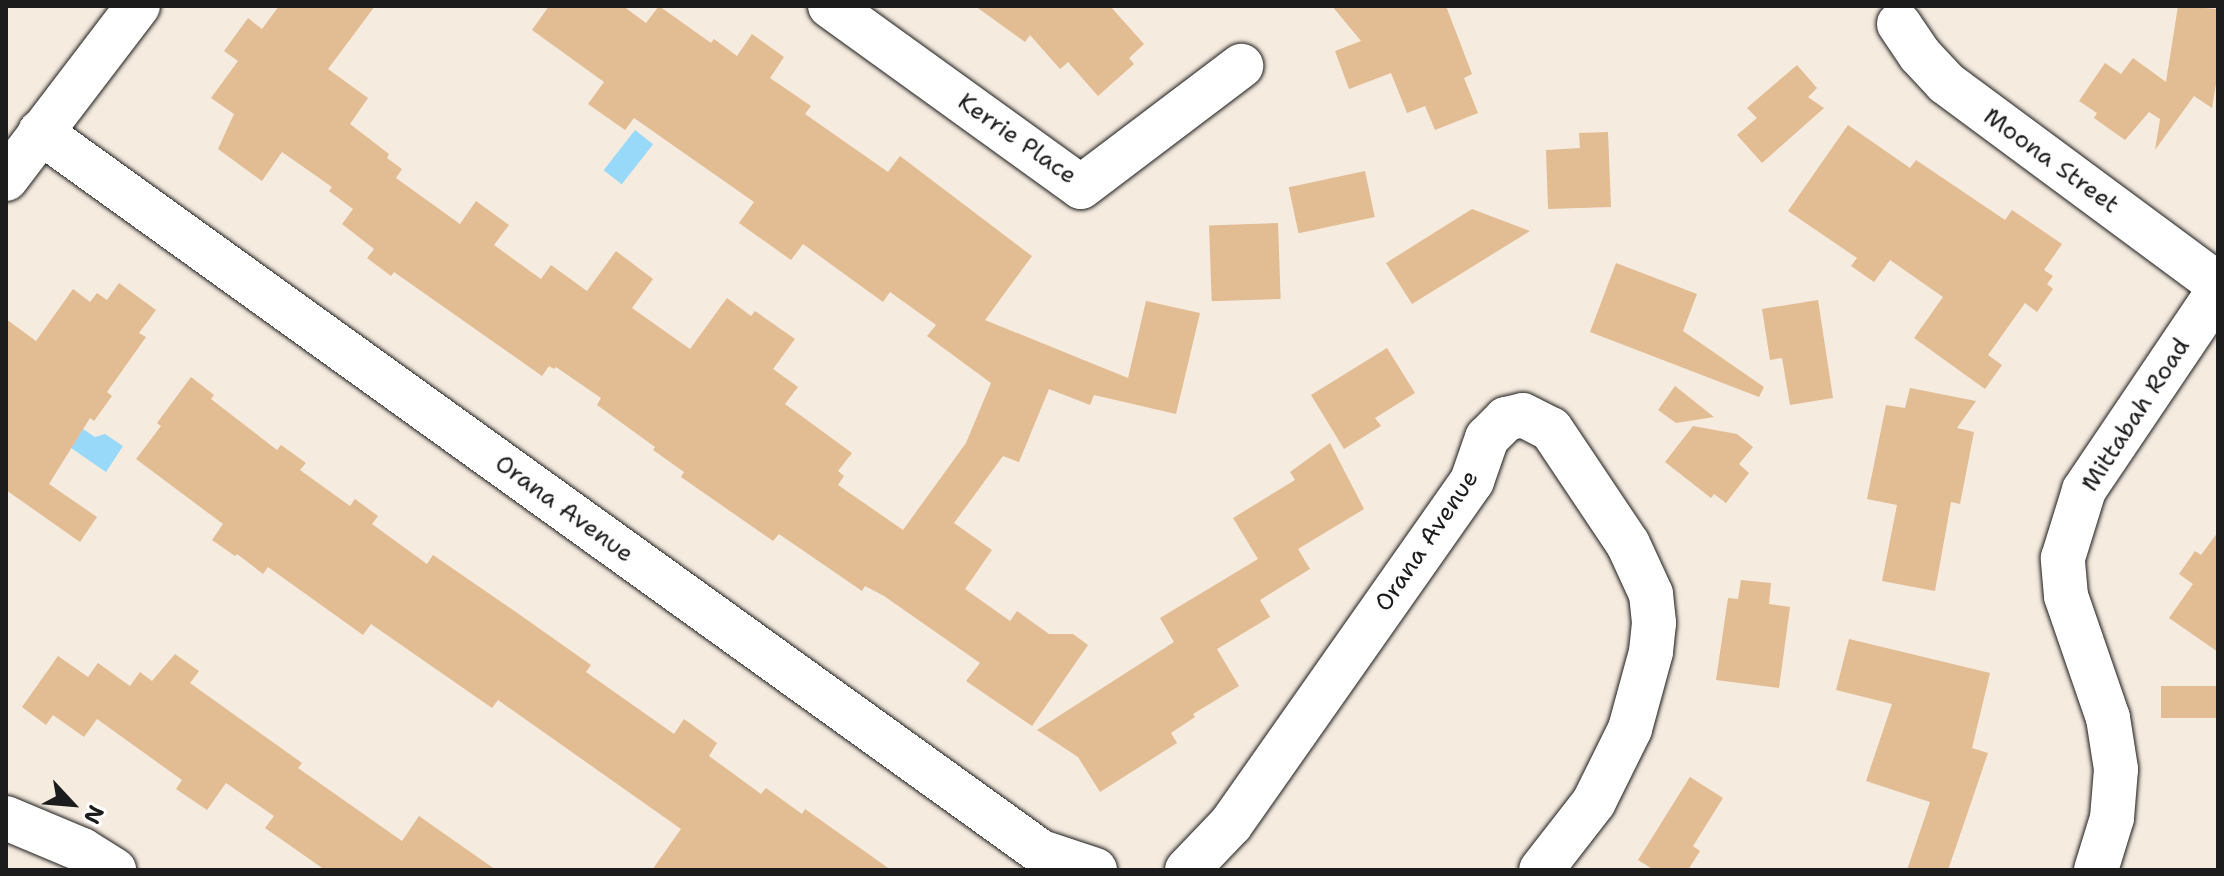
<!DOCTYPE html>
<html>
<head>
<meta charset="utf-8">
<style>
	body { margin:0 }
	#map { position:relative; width:2224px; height:876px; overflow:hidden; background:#f6ebdf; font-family:"Shantell Sans",sans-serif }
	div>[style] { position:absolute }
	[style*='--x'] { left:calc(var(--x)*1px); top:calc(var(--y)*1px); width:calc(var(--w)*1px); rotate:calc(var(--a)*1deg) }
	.water>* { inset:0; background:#98d9fa; transform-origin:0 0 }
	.building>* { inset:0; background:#e2bc93; transform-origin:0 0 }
	.roads { filter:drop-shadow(0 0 2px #1c1c1c) drop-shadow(0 0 2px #1c1c1c) }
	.minor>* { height:44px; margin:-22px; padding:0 22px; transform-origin:22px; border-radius:22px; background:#fff }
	span { translate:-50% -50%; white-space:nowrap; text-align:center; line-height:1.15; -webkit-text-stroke:7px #fff; paint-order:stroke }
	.street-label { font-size:24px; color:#1c1c1c }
	.frame { position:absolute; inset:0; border:8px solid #1c1c1c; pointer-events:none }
	.north { position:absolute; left:32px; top:764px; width:80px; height:80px; -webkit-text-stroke:6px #fff; paint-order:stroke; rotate:116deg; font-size:22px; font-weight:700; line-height:32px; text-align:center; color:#1c1c1c }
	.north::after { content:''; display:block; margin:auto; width:28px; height:36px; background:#1c1c1c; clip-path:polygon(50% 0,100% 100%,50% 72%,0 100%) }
</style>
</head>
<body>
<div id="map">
	<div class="water">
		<i style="left:635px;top:130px;width:23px;height:51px;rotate:38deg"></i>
		<i style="clip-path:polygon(83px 429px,95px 437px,105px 434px,123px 446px,106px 472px,71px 448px)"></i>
	</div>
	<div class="building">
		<i style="clip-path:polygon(279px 6px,375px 6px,328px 69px,368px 98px,350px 124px,389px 154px,387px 158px,402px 169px,396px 178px,460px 224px,476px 201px,509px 225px,494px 245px,541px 279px,551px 265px,587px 291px,616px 251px,653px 279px,632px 308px,690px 349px,727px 298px,751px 316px,755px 311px,795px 339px,773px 369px,798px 387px,785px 404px,852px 453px,838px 471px,844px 476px,838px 485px,903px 530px,966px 443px,991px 383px,927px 336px,936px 325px,890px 292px,883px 302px,803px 244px,791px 260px,739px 223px,754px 202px,634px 118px,625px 130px,588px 104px,604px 82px,532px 30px,549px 6px,623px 6px,646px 23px,659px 6px,711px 43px,714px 39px,737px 56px,752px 34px,784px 57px,770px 78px,811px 106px,805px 114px,888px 172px,900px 156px,1032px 256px,985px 320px,1128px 378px,1146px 301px,1200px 313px,1176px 414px,1094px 395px,1090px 405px,1049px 389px,1019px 462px,1003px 456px,954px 523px,992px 550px,965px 589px,1010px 621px,1017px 611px,1049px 634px,1073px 634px,1088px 645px,1032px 726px,966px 681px,980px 663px,884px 596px,865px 586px,862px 591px,779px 534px,773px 541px,681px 477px,684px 472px,653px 450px,655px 447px,597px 405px,601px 398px,556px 367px,554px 369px,549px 366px,542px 376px,394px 272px,391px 276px,367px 258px,374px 249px,342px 224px,353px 209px,329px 191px,332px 187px,282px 152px,262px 181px,218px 149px,234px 114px,211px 98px,238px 61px,224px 51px,248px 18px,262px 29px)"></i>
		<i style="clip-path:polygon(975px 6px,1110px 6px,1144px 44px,1129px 58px,1134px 64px,1098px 96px,1068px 62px,1060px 69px,1030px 35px,1025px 42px)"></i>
		<i style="clip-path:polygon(1332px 6px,1446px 6px,1472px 74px,1464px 78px,1478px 113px,1435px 130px,1425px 106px,1407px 113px,1391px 73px,1349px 89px,1335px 51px,1361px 41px)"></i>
		<i style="clip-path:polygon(2178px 6px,2218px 9px,2218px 72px,2212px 108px,2194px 96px,2155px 150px,2160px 119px,2149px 112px,2125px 140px,2094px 118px,2097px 113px,2079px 101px,2105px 63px,2121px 74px,2133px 58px,2166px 82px)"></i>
		<i style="clip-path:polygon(1797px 65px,1817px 88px,1808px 97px,1824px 108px,1762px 163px,1737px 135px,1757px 118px,1747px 108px)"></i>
		<i style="clip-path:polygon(1848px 125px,1910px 168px,1916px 160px,2005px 220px,2012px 210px,2062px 244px,2044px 270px,2053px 276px,2047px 284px,2053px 289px,2037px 312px,2025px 303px,1988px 355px,2002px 365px,1985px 389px,1914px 338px,1943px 297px,1890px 260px,1874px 282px,1851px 266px,1857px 258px,1788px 211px)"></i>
		<i style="clip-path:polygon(1608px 132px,1611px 207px,1548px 209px,1546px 150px,1580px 148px,1579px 133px)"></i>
		<i style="left:1365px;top:171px;width:47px;height:78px;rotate:78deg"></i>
		<i style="clip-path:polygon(1472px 209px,1530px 231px,1412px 304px,1386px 263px)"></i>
		<i style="left:1278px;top:223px;width:76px;height:69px;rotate:88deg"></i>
		<i style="clip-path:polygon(1616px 263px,1697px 294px,1683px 331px,1764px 387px,1759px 397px,1590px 332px)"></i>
		<i style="clip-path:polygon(119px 283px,156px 310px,139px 333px,146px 337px,107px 392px,112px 396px,94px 421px,90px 418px,49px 484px,97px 517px,80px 542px,6px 490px,6px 319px,36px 341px,73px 289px,90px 302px,97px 293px,107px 300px)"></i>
		<i style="clip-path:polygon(1818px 300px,1833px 398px,1790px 405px,1782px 358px,1770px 360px,1762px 309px)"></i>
		<i style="clip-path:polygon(1387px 348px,1415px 393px,1375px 418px,1381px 426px,1344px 449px,1311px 395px)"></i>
		<i style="clip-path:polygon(191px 377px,214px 395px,211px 399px,277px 450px,281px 445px,306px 463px,300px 470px,350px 506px,355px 499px,378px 516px,372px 524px,427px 564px,433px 555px,513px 610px,591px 665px,586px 672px,674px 734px,684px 719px,717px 743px,709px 756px,761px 794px,766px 788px,802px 814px,805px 809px,891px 870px,652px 870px,681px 829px,498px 700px,492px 708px,371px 624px,363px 635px,268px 567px,263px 574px,237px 554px,235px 556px,212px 540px,223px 524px,136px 459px,161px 426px,157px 423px)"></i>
		<i style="clip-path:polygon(1675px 386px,1714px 417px,1676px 423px,1658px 410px)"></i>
		<i style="clip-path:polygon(1910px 388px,1976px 401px,1957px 428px,1974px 432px,1960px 504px,1951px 502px,1935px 591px,1882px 581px,1897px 505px,1867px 499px,1886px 405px,1905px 408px)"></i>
		<i style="clip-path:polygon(1693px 426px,1737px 434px,1753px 447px,1739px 464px,1749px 473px,1726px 503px,1714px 494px,1711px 498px,1665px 462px)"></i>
		<i style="clip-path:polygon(1330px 443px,1364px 509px,1298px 549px,1310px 569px,1260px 600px,1270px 617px,1217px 649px,1239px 686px,1193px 714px,1195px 717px,1171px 733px,1177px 743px,1100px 792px,1078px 757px,1037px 730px,1174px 642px,1160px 618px,1258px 559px,1233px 518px,1295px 480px,1290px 472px)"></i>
		<i style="clip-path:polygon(2218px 532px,2218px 652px,2169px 618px,2193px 584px,2179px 574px,2195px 551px,2201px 555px)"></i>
		<i style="clip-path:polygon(1741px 580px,1771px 583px,1769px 604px,1790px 607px,1779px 688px,1716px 680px,1728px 598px,1738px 599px)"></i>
		<i style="clip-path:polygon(1849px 639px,1990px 673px,1972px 748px,1988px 753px,1948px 870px,1907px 870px,1930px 802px,1866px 781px,1892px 704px,1836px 690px)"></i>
		<i style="clip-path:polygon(175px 654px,199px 671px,190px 683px,302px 763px,298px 768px,402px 841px,419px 816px,496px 870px,325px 870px,265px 828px,274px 816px,226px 783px,207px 810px,176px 789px,182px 780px,97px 719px,84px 737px,53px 715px,46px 725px,22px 707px,58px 656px,88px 677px,98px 663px,130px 686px,140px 672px,152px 681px)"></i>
		<i style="left:2218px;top:686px;width:32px;height:57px;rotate:90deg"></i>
		<i style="clip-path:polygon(1690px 777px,1723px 798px,1693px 846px,1700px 851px,1688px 870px,1654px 870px,1638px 860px)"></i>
	</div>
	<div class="roads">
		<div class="minor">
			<i style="--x:830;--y:6;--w:309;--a:35.8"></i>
			<i style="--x:1081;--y:187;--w:201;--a:-37.1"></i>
			<i style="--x:1899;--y:24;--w:37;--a:56"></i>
			<i style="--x:1920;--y:55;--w:38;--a:47"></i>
			<i style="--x:1946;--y:83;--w:338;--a:36.5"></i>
			<i style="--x:40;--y:132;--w:1233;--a:35.73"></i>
			<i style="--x:1041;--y:852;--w:57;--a:18.4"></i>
			<i style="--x:6;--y:179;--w:218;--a:-52.7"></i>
			<i style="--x:6;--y:818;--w:82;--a:22.8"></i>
			<i style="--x:82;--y:850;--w:38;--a:32"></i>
			<i style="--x:1187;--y:870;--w:64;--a:-46.3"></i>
			<i style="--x:1231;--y:824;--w:419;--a:-54.9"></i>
			<i style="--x:1472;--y:481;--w:46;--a:-70.8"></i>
			<i style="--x:1487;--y:438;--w:27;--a:-45"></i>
			<i style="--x:1506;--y:419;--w:17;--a:-13"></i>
			<i style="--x:1523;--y:415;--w:31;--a:27"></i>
			<i style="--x:1551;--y:429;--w:138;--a:56.2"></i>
			<i style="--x:1628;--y:544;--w:55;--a:65.3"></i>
			<i style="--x:1651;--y:594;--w:29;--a:84"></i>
			<i style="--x:1654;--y:623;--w:29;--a:96"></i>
			<i style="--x:1651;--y:652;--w:80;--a:105.3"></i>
			<i style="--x:1630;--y:729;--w:81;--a:116.3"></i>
			<i style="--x:1594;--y:802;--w:86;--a:127.9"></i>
			<i style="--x:2096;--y:870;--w:54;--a:-72.9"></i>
			<i style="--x:2112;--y:818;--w:49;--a:-85.3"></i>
			<i style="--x:2116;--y:769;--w:52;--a:-98.9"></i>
			<i style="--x:2108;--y:718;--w:129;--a:-109"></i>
			<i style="--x:2066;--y:596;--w:38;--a:-95"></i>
			<i style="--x:2063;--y:558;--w:71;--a:-72.8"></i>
			<i style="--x:2084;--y:490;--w:240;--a:-56"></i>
		</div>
	</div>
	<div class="street-label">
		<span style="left:1017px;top:139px;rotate:35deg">Kerrie Place</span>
		<span style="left:2051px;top:161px;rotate:36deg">Moona Street</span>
		<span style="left:2136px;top:415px;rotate:-57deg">Mittabah Road</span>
		<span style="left:564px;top:509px;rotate:36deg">Orana Avenue</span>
		<span style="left:1427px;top:541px;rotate:-56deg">Orana Avenue</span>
	</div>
	<div class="frame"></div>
	<div class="north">N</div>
</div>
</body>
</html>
